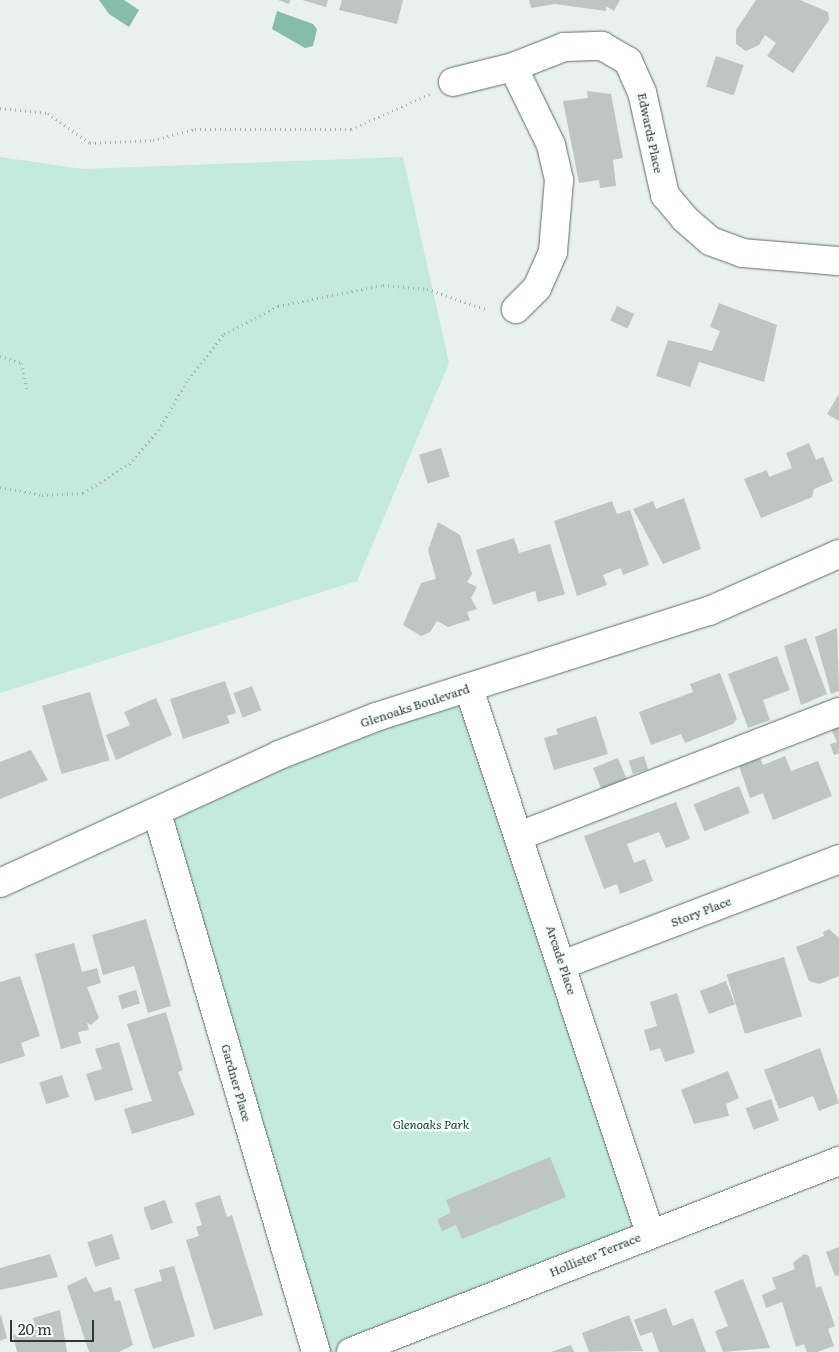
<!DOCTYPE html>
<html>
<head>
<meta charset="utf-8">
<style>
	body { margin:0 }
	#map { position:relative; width:839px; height:1352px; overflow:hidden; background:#e8f1ee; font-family:Literata,serif }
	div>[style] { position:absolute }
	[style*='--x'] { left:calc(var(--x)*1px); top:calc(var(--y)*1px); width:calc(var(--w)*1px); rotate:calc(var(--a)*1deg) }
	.green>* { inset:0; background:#c3eadd }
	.water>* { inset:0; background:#85bdaa }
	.building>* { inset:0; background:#bdc6c2; transform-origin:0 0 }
	.path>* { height:3px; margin-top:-1.5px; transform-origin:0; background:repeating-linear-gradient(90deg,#a9b0ae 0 1px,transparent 0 5px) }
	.roads { filter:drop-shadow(0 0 1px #646c69) drop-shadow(0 0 1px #646c69) }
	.minor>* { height:28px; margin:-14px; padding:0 14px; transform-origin:14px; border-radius:14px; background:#fff }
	span { translate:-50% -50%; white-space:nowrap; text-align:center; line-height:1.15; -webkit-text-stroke:5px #f5fffb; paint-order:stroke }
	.street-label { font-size:12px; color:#343736 }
	.park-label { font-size:12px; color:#124236; font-style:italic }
	.scale { position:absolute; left:10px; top:1320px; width:84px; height:22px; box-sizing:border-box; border:2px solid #343736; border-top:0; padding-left:6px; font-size:15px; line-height:18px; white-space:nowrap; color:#343736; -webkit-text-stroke:4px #f5fffb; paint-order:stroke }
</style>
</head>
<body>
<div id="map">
	<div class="green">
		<i style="clip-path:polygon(0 157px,83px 169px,403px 157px,449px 363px,357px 581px,0 693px)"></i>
		<i style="clip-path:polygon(469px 689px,650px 1233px,351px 1352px,316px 1352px,157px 813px)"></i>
	</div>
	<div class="water">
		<i style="clip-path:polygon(99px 0,124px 0,139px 10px,129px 27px,109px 14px)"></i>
		<i style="clip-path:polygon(277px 11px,313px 24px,317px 29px,313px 46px,305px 48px,272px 29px)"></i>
	</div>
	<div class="building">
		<i style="clip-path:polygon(278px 0,290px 0,289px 4px)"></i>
		<i style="clip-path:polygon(302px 0,328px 0,326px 7px)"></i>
		<i style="clip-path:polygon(342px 0,403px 0,397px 24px,339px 10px)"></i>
		<i style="clip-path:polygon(529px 0,620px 0,614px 11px,606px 6px,606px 11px,555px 4px,531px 8px)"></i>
		<i style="clip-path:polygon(756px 0,800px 0,828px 12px,829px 20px,793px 73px,767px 56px,776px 43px,765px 35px,759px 45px,746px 51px,736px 44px,736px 30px)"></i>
		<i style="left:716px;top:56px;width:29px;height:32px;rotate:18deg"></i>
		<i style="clip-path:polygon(587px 91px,611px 94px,623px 158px,613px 160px,616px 186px,600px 188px,599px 180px,579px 183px,563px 101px,588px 98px)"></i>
		<i style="clip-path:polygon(719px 303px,777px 325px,764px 382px,699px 362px,690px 387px,656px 376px,668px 340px,712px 351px,720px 331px,710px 327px)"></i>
		<i style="left:617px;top:306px;width:19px;height:16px;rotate:25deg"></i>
		<i style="clip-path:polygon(839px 394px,839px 421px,827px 414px)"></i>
		<i style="clip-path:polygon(809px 443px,816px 460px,823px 457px,833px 481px,814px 489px,812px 497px,761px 518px,744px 479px,767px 470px,769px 477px,792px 468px,786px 453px)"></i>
		<i style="left:441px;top:448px;width:30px;height:23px;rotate:73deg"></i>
		<i style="clip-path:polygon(684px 498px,701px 549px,663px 564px,633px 509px,653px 501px,656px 509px)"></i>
		<i style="clip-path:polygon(612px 501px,617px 514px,630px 510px,649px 565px,623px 575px,621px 568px,603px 575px,607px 585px,577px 596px,554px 521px)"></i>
		<i style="clip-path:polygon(438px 522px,460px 535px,472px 574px,467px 582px,477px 587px,471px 598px,477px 609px,467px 612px,470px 620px,448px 627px,437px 621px,430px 632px,421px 636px,403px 625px,421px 583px,436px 579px,428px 550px)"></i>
		<i style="clip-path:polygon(514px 538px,519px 553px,550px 544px,565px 594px,538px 602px,535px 591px,493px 605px,476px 550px)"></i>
		<i style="clip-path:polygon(837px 628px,839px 691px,831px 694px,815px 637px)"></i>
		<i style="clip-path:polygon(806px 638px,827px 694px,801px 705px,784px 646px)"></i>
		<i style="clip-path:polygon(777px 656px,790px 690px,763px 700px,770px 720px,748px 728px,728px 674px)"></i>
		<i style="clip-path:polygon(720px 673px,737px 719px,733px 724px,685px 743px,681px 734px,651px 745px,639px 712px,693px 692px,690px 684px)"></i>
		<i style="clip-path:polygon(225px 681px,236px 713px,227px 716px,230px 723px,183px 739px,170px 699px)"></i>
		<i style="left:252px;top:686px;width:26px;height:20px;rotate:69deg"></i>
		<i style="left:90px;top:692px;width:71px;height:50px;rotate:74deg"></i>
		<i style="clip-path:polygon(156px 698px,172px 735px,116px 760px,106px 735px,130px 725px,124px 712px)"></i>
		<i style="clip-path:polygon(596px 716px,608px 754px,554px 770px,544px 738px,558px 734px,556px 729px)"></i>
		<i style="clip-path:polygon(839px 726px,839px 753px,834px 755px,830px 744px,837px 742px,831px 729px)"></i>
		<i style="clip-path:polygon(31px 750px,48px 780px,0 799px,0 762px)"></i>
		<i style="left:644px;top:756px;width:14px;height:16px;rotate:73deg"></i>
		<i style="clip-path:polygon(785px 756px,791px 771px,818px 761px,832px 796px,773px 820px,763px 793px,750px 798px,739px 766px,760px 758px,763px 765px)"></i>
		<i style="left:618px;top:758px;width:27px;height:27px;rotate:68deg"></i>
		<i style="left:739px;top:786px;width:29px;height:49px;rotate:68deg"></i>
		<i style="clip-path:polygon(676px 802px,690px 839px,666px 848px,659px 832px,627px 844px,634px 863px,645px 859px,653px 881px,620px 894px,617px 884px,604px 889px,584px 836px)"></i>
		<i style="clip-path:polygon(146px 919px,171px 1006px,148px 1013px,134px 966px,103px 975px,92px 935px)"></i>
		<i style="clip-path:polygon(829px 929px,839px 938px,839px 976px,819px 984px,809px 981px,796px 947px,824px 936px,823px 932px)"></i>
		<i style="clip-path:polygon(74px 943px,82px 972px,97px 968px,101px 983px,87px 987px,99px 1018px,91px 1025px,87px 1023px,89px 1030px,78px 1032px,81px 1043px,61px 1049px,35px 954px)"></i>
		<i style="left:784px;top:957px;width:62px;height:60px;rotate:73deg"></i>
		<i style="clip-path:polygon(20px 976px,40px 1036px,21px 1043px,25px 1056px,0 1064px,0 982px)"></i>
		<i style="left:726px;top:981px;width:25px;height:28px;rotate:69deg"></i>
		<i style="left:136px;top:990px;width:14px;height:19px;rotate:73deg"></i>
		<i style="clip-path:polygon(677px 993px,695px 1053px,665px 1062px,660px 1048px,650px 1051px,644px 1030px,657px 1026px,650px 1002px)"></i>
		<i style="clip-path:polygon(166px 1012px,183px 1070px,178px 1072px,195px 1115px,132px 1134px,124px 1109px,152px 1101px,127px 1024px)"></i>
		<i style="clip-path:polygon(119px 1042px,133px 1090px,95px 1101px,86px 1074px,102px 1069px,95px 1049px)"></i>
		<i style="clip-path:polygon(820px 1048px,839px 1103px,819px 1111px,813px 1096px,779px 1109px,764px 1070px)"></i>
		<i style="clip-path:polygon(728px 1071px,739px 1098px,726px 1104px,729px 1116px,694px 1124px,681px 1090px)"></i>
		<i style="left:62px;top:1075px;width:23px;height:24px;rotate:72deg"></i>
		<i style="left:771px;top:1099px;width:23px;height:27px;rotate:70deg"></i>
		<i style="clip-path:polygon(550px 1157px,566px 1197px,462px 1239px,456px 1225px,442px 1231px,437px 1219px,451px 1213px,446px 1200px)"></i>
		<i style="clip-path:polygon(220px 1195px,227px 1217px,232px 1215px,263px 1315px,214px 1330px,186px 1240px,199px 1236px,196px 1227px,202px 1225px,195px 1203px)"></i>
		<i style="left:165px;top:1200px;width:24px;height:23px;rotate:71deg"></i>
		<i style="left:112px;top:1234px;width:26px;height:26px;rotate:72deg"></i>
		<i style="clip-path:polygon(839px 1247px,839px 1275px,835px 1276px,826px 1252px)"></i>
		<i style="clip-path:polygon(50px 1254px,58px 1277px,0 1290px,0 1268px)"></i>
		<i style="clip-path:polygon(804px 1254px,809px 1256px,816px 1288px,821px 1286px,835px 1326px,828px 1329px,834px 1346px,817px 1352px,807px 1352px,804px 1344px,796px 1347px,782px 1302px,766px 1308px,762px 1295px,776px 1289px,772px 1278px,795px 1269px,793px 1263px)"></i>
		<i style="clip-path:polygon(174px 1266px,195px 1336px,153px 1349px,134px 1289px,162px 1281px,159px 1270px)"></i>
		<i style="clip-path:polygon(86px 1277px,94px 1292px,111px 1287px,115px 1301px,120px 1300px,133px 1345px,119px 1352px,89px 1352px,67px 1286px)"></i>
		<i style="clip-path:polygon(743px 1279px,770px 1348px,723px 1352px,715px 1331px,728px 1326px,714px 1291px)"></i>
		<i style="clip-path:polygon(666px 1308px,673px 1326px,693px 1318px,706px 1352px,659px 1352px,652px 1332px,640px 1336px,634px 1320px)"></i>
		<i style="clip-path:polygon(60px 1310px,67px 1352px,17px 1352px,13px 1335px,36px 1329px,33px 1318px)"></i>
		<i style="clip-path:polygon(1px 1315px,7px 1338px,0 1341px,0 1316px)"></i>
		<i style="clip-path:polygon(629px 1315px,643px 1351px,589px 1352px,582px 1333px)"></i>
		<i style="clip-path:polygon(571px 1345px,574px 1352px,551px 1352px)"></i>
	</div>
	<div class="path">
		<i style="--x:0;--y:108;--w:48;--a:5.9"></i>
		<i style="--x:48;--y:113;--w:52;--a:35.5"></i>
		<i style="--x:90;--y:143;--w:63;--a:-2.7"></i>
		<i style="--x:153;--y:140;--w:43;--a:-14.7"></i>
		<i style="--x:195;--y:129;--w:156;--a:0"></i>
		<i style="--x:351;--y:129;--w:86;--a:-23.9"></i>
		<i style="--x:0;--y:356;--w:22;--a:18"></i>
		<i style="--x:21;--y:363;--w:28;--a:77"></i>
		<i style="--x:0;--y:487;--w:43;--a:10.8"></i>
		<i style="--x:42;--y:495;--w:41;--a:-2.8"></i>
		<i style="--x:83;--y:493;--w:54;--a:-32.2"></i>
		<i style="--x:129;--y:464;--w:45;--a:-48.6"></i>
		<i style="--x:159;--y:430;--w:59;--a:-60.4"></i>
		<i style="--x:188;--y:379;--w:58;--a:-51.3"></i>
		<i style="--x:224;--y:334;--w:61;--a:-27.4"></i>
		<i style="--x:278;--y:306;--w:107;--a:-11.3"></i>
		<i style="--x:383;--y:285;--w:44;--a:5.2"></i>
		<i style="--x:427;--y:289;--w:65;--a:19"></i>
	</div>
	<div class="roads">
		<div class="minor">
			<i style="--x:513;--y:67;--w:87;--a:64"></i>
			<i style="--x:551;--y:145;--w:36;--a:77"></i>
			<i style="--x:559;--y:180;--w:72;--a:94.8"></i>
			<i style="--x:553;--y:252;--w:39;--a:114"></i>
			<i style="--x:537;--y:288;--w:30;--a:135"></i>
			<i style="--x:453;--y:82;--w:62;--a:-14"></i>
			<i style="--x:513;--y:67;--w:55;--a:-21.4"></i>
			<i style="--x:564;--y:47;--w:38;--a:-2"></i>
			<i style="--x:602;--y:46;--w:30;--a:30"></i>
			<i style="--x:628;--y:61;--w:34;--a:66"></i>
			<i style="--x:642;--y:92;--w:106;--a:77.4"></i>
			<i style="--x:665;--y:195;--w:31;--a:50"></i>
			<i style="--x:685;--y:219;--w:33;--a:41"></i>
			<i style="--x:710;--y:241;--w:35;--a:20"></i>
			<i style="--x:743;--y:253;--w:96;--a:4.8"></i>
			<i style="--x:469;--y:689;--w:573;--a:71.6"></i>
			<i style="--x:157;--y:813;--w:562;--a:73.56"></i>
			<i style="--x:519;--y:836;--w:343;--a:-21.2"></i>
			<i style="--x:0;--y:883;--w:307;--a:-24.6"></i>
			<i style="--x:279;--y:755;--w:104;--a:-21.4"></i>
			<i style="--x:376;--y:717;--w:349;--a:-17.7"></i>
			<i style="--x:709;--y:611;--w:142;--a:-23.7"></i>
			<i style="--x:562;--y:965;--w:297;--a:-20.9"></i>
			<i style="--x:351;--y:1352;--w:524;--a:-21.38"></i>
		</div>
	</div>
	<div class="street-label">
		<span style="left:650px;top:133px;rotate:78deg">Edwards Place</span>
		<span style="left:415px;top:706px;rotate:-18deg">Glenoaks Boulevard</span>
		<span style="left:701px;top:912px;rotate:-21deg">Story Place</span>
		<span style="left:561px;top:960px;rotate:72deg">Arcade Place</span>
		<span style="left:236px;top:1083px;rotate:74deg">Gardner Place</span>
		<span style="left:595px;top:1255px;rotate:-22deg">Hollister Terrace</span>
	</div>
	<div class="park-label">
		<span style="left:431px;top:1125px">Glenoaks Park</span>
	</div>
	<div class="scale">20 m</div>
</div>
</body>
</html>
